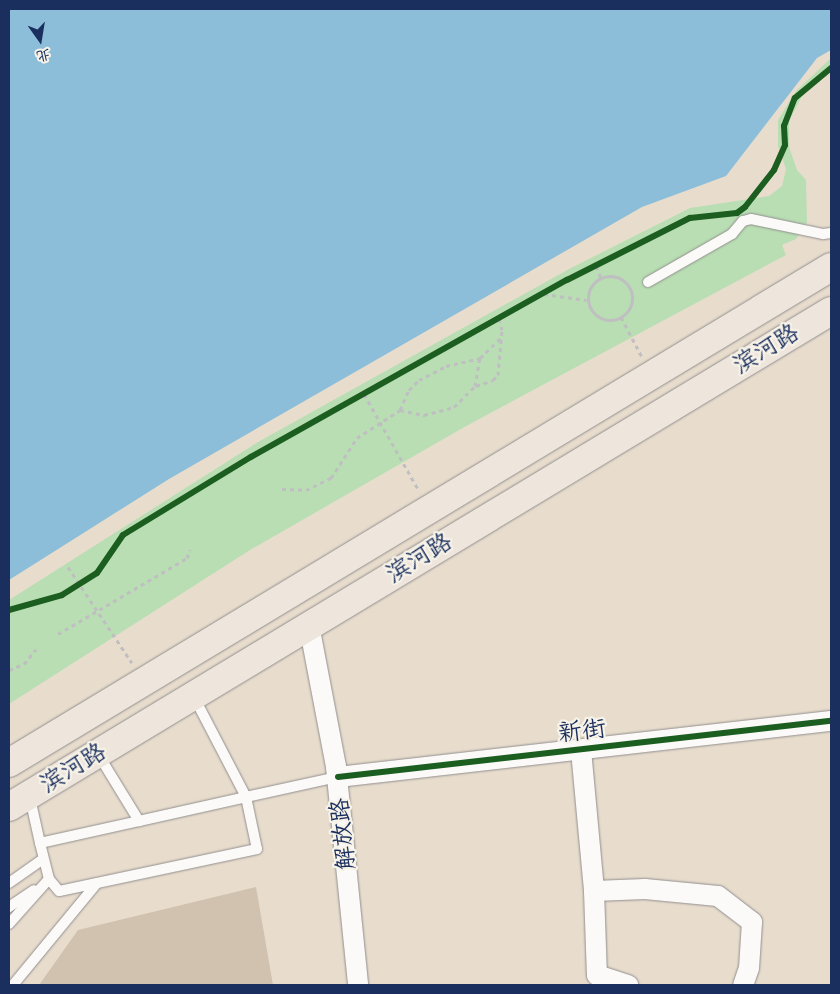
<!DOCTYPE html>
<html>
<head>
<meta charset="utf-8">
<style>
	body { margin:0 }
	#map { position:relative; width:840px; height:994px; overflow:hidden; background:#e8ddcd; font-family:Caveat,"LXGW WenKai TC",sans-serif }
	div>[style] { position:absolute }
	[style*='--x'] { left:calc(var(--x)*1px); top:calc(var(--y)*1px); width:calc(var(--w)*1px); rotate:calc(var(--a)*1deg) }
	.green>* { inset:0; background:#b9deb3 }
	.water>* { inset:0; background:#8cbed9 }
	.building>* { inset:0; background:#d0c2ae }
	.path>* { height:3px; margin-top:-1.5px; transform-origin:0; background:repeating-linear-gradient(90deg,#bfbec1 0 4px,transparent 0 8px) }
	.path>.ring { margin:-1.5px; padding:0; box-sizing:content-box; background:none; border:3px solid #bfbec1; border-radius:50% }
	.roads { filter:drop-shadow(0 0 1px #928f8f) drop-shadow(0 0 1px #928f8f) }
	.service>* { height:10px; margin:-5px; padding:0 5px; transform-origin:5px; border-radius:5px; background:#fcfaf8 }
	.minor>* { height:20px; margin:-10px; padding:0 10px; transform-origin:10px; border-radius:10px; background:#fcfaf8 }
	.primary>* { height:28px; margin:-14px; padding:0 14px; transform-origin:14px; border-radius:14px; background:#eee5dc }
	.cycleway>* { height:6px; margin:-3px; padding:0 3px; transform-origin:3px; border-radius:3px; background:#1b5e20 }
	span { translate:-50% -50%; white-space:nowrap; text-align:center; line-height:1.15; -webkit-text-stroke:4.5px #f7f3e8; paint-order:stroke }
	.street-label { font-size:24px; color:#1b2f5e }
	.frame { position:absolute; inset:0; border:10px solid #1b2f5e; pointer-events:none }
	.north { position:absolute; left:15px; top:15px; width:50px; height:50px; -webkit-text-stroke:4px #f7f3e8; paint-order:stroke; rotate:167deg; font-size:14px; font-weight:700; line-height:20px; text-align:center; color:#1b2f5e }
	.north::after { content:''; display:block; margin:auto; width:18px; height:22px; background:#1b2f5e; clip-path:polygon(50% 0,100% 100%,50% 72%,0 100%) }
</style>
</head>
<body>
<div id="map">
	<div class="green">
		<i style="clip-path:polygon(831px 58px,831px 71px,804px 92px,789px 121px,789px 147px,797px 170px,806px 180px,807px 222px,796px 239px,782px 245px,786px 255px,468px 425px,250px 550px,9px 704px,9px 600px,258px 442px,569px 269px,690px 208px,769px 196px,782px 186px,786px 169px,778px 146px,778px 120px,796px 91px)"></i>
	</div>
	<div class="water">
		<i style="clip-path:polygon(9px 9px,831px 9px,831px 50px,817px 58px,726px 176px,642px 207px,169px 479px,9px 580px)"></i>
	</div>
	<div class="building">
		<i style="clip-path:polygon(256px 887px,273px 985px,39px 985px,78px 930px)"></i>
	</div>
	<div class="path">
		<i style="--x:596;--y:266;--w:13;--a:67"></i>
		<i class="ring" style="left:588px;top:276px;width:41px;height:41px"></i>
		<i style="--x:544;--y:294;--w:43;--a:7.9"></i>
		<i style="--x:621;--y:317;--w:45;--a:62.3"></i>
		<i style="--x:476;--y:386;--w:18;--a:-19"></i>
		<i style="--x:493;--y:380;--w:7;--a:-45"></i>
		<i style="--x:498;--y:375;--w:45;--a:-84.9"></i>
		<i style="--x:502;--y:330;--w:12;--a:-104"></i>
		<i style="--x:364;--y:394;--w:112;--a:60.4"></i>
		<i style="--x:400;--y:410;--w:22;--a:-66"></i>
		<i style="--x:409;--y:390;--w:14;--a:-45"></i>
		<i style="--x:419;--y:380;--w:30;--a:-27"></i>
		<i style="--x:446;--y:366;--w:35;--a:-13"></i>
		<i style="--x:282;--y:489;--w:24;--a:2"></i>
		<i style="--x:306;--y:490;--w:28;--a:-26"></i>
		<i style="--x:331;--y:478;--w:48;--a:-57"></i>
		<i style="--x:357;--y:438;--w:51;--a:-33.1"></i>
		<i style="--x:400;--y:410;--w:25;--a:12"></i>
		<i style="--x:424;--y:415;--w:31;--a:-15"></i>
		<i style="--x:454;--y:407;--w:30;--a:-45"></i>
		<i style="--x:475;--y:386;--w:28;--a:-80"></i>
		<i style="--x:480;--y:358;--w:29;--a:-44"></i>
		<i style="--x:68;--y:567;--w:115;--a:56.3"></i>
		<i style="--x:58;--y:634;--w:150;--a:-30.5"></i>
		<i style="--x:187;--y:558;--w:9;--a:-69"></i>
		<i style="--x:9;--y:670;--w:16;--a:-22"></i>
		<i style="--x:24;--y:664;--w:19;--a:-51"></i>
	</div>
	<div class="roads">
		<div class="service">
			<i style="--x:648;--y:282;--w:97;--a:-29.7"></i>
			<i style="--x:732;--y:234;--w:17;--a:-50"></i>
			<i style="--x:743;--y:221;--w:8;--a:-14"></i>
			<i style="--x:751;--y:219;--w:74;--a:11.8"></i>
			<i style="--x:823;--y:234;--w:8;--a:-7"></i>
			<i style="--x:194;--y:697;--w:113;--a:62.5"></i>
			<i style="--x:246;--y:797;--w:53;--a:78.1"></i>
			<i style="--x:257;--y:849;--w:202;--a:168"></i>
			<i style="--x:59;--y:891;--w:16;--a:-130"></i>
			<i style="--x:49;--y:879;--w:37;--a:-104"></i>
			<i style="--x:40;--y:843;--w:101;--a:-12.5"></i>
			<i style="--x:139;--y:821;--w:110;--a:-12.6"></i>
			<i style="--x:246;--y:797;--w:94;--a:-12.3"></i>
			<i style="--x:98;--y:754;--w:79;--a:58.5"></i>
			<i style="--x:30;--y:798;--w:46;--a:77.5"></i>
			<i style="--x:9;--y:883;--w:42;--a:-35.2"></i>
			<i style="--x:9;--y:907;--w:30;--a:-34"></i>
			<i style="--x:9;--y:924;--w:60;--a:-48.4"></i>
			<i style="--x:13;--y:985;--w:132;--a:-50.5"></i>
		</div>
		<div class="minor">
			<i style="--x:309;--y:625;--w:145;--a:79.2"></i>
			<i style="--x:336;--y:767;--w:219;--a:84.2"></i>
			<i style="--x:581;--y:750;--w:142;--a:84.7"></i>
			<i style="--x:594;--y:891;--w:51;--a:-2.2"></i>
			<i style="--x:645;--y:889;--w:73;--a:5.5"></i>
			<i style="--x:718;--y:896;--w:43;--a:37.4"></i>
			<i style="--x:752;--y:922;--w:46;--a:93.7"></i>
			<i style="--x:749;--y:968;--w:18;--a:109"></i>
			<i style="--x:338;--y:777;--w:496;--a:-6.5"></i>
			<i style="--x:594;--y:891;--w:84;--a:88"></i>
			<i style="--x:597;--y:975;--w:33;--a:18"></i>
		</div>
		<div class="primary">
			<i style="--x:9;--y:763;--w:960;--a:-31.11"></i>
			<i style="--x:9;--y:807;--w:960;--a:-31.11"></i>
		</div>
	</div>
	<div class="cycleway">
		<i style="--x:9;--y:610;--w:55;--a:-15.8"></i>
		<i style="--x:62;--y:595;--w:41;--a:-32.2"></i>
		<i style="--x:97;--y:573;--w:46;--a:-55.6"></i>
		<i style="--x:123;--y:535;--w:150;--a:-31.4"></i>
		<i style="--x:251;--y:457;--w:362;--a:-29.3"></i>
		<i style="--x:567;--y:280;--w:138;--a:-26.8"></i>
		<i style="--x:690;--y:218;--w:47;--a:-6.1"></i>
		<i style="--x:737;--y:213;--w:10;--a:-37"></i>
		<i style="--x:745;--y:207;--w:47;--a:-51.9"></i>
		<i style="--x:774;--y:170;--w:27;--a:-66"></i>
		<i style="--x:785;--y:145;--w:19;--a:-93"></i>
		<i style="--x:784;--y:126;--w:30;--a:-69"></i>
		<i style="--x:795;--y:98;--w:47;--a:-39.8"></i>
		<i style="--x:338;--y:777;--w:496;--a:-6.5"></i>
	</div>
	<div class="street-label">
		<span style="left:766px;top:349px;rotate:-31deg">滨河路</span>
		<span style="left:419px;top:558px;rotate:-31deg">滨河路</span>
		<span style="left:582px;top:731px;rotate:-7deg">新街</span>
		<span style="left:73px;top:768px;rotate:-31deg">滨河路</span>
		<span style="left:343px;top:834px;rotate:-96deg">解放路</span>
	</div>
	<div class="frame"></div>
	<div class="north">北</div>
</div>
</body>
</html>
